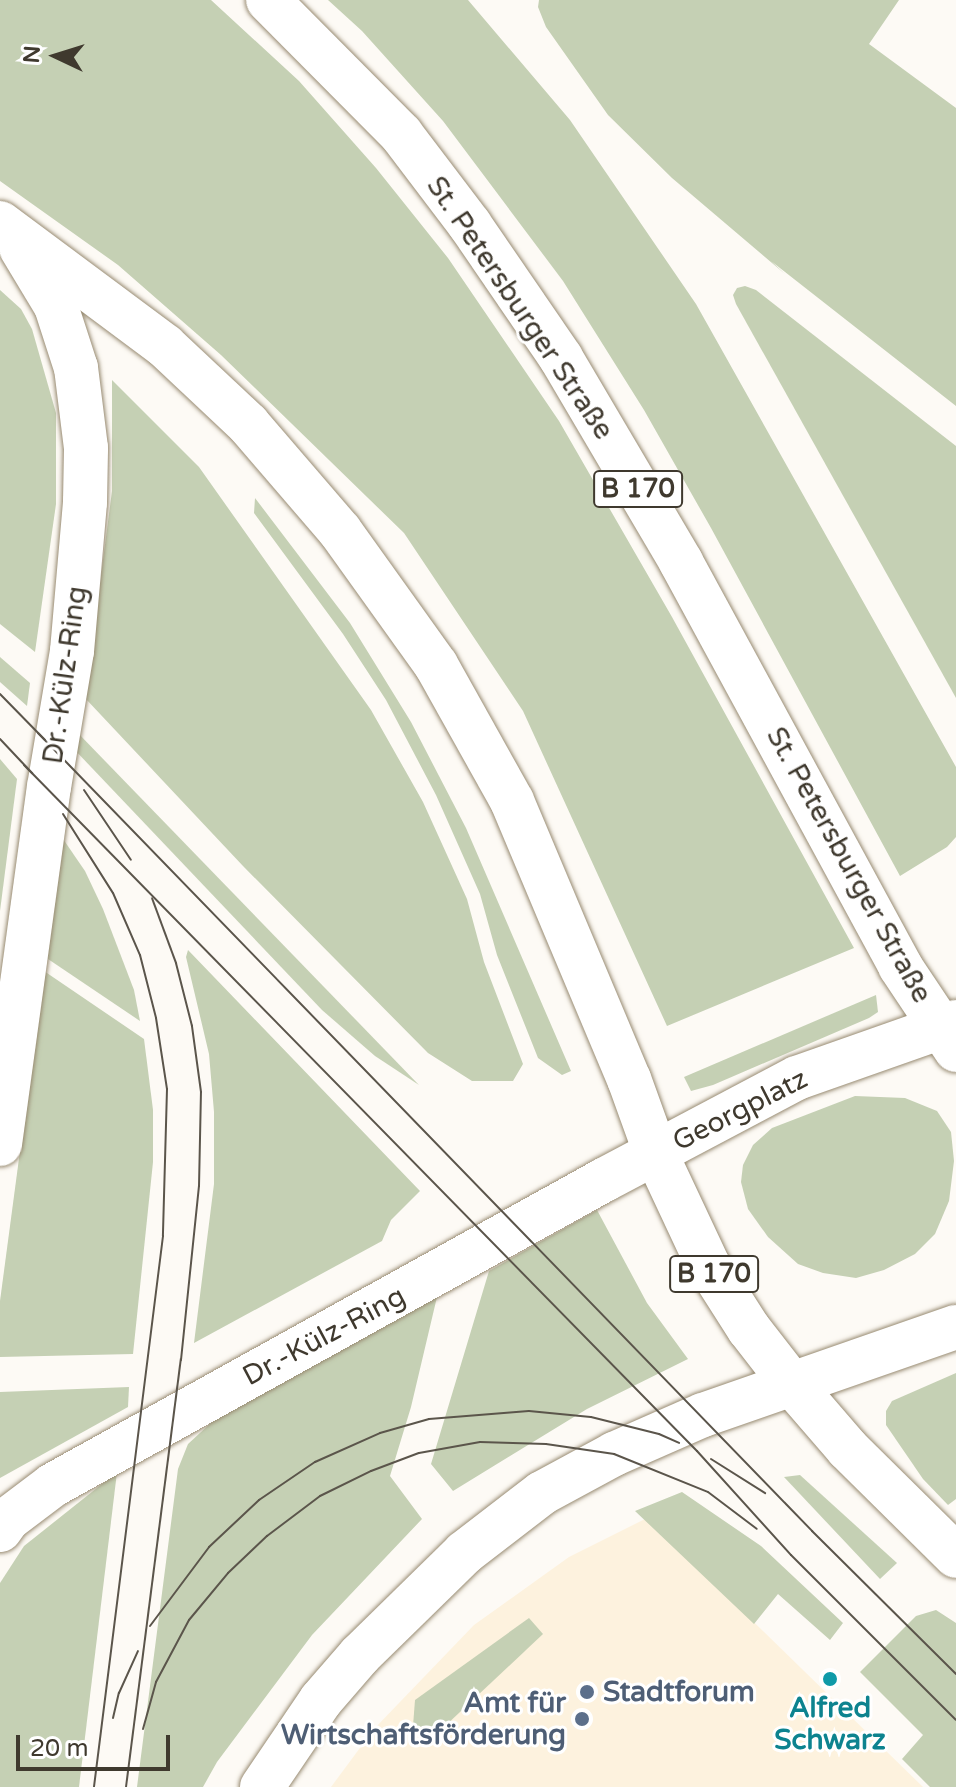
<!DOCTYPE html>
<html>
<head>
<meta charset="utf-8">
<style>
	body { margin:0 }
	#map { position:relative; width:956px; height:1787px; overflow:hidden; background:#fdfaf5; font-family:"Varela Round",sans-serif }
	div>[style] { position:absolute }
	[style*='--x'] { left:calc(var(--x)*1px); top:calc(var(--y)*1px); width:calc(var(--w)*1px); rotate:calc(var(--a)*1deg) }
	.built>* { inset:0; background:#fdf2de }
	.green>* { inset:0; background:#c5d0b4 }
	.roads { filter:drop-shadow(0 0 2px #988b72) drop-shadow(0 0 2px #988b72) }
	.major>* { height:44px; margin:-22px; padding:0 22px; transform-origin:22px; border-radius:22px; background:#fff }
	.tram>* { height:2px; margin:-1px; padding:0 1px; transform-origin:1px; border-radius:1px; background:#5b554b }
	.dots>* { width:22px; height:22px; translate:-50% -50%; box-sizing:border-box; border:4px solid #fff; border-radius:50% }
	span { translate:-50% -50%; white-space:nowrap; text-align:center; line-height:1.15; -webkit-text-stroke:6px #fff; paint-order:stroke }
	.shield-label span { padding:2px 6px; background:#fff; border:2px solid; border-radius:6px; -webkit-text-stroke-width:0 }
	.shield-label { font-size:26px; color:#3f392e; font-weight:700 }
	.street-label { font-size:28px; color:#3f392e }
	.service-label { font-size:28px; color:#4e5e75; font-weight:700 }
	.left { translate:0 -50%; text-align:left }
	.right { translate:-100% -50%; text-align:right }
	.culture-label { font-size:28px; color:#0d838f; font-weight:700 }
	.north { position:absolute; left:16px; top:16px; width:80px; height:80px; -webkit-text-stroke:6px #fff; paint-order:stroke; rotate:274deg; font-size:22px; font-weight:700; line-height:32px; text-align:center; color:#3f392e }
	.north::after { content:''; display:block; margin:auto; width:28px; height:36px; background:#3f392e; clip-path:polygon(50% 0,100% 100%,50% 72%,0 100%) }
	.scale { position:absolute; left:16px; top:1735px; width:154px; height:36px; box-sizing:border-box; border:4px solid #3f392e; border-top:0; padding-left:10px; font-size:24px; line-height:28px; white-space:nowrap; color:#3f392e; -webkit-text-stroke:6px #fff; paint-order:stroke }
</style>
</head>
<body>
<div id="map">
	<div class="built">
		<i style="clip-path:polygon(647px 1518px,923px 1787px,331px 1787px,374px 1729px,474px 1625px,569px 1557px)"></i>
	</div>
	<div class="green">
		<i style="clip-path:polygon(0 0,211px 0,299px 81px,376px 168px,448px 258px,559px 421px,672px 617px,854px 948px,667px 1026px,523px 711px,404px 533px,221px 355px,118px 265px,0 181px)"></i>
		<i style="clip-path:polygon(328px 0,468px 0,570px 120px,696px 304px,956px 767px,956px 837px,947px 847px,900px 876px,711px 528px,644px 410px,563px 281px,443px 121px,362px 31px)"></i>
		<i style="clip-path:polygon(539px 0,899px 0,869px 44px,956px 108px,956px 406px,771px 261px,785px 274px,672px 178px,608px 115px,546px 27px,538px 7px)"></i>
		<i style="clip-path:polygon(745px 286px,756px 290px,956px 446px,956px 698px,736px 304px,733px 295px,737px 288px)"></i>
		<i style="clip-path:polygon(0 290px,21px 309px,32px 329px,56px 413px,56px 504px,35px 652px,0 624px)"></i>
		<i style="clip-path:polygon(112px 380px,199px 467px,371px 710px,423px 802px,467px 899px,484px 962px,523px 1064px,513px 1081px,472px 1081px,428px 1053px,243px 866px,85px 698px,112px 491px)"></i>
		<i style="clip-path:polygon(255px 498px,350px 623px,411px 722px,466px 828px,571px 1071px,562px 1075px,538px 1058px,497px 955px,480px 894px,436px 795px,386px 700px,343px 634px,254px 513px)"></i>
		<i style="clip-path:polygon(0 657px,30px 683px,27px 706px,0 682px)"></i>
		<i style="clip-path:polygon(75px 730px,419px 1085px,375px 1056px,322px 1010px,72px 747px)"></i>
		<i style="clip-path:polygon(0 759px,17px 779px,0 911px)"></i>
		<i style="clip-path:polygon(61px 836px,85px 871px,103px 909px,134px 990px,140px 1021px,45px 957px)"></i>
		<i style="clip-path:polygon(188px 950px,420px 1191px,391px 1220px,382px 1241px,194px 1343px,214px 1184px,214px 1112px,209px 1054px,186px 957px)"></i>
		<i style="clip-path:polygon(44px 971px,144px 1039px,153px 1110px,153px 1162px,133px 1354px,0 1357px,0 1301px)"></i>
		<i style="clip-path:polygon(876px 995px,878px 1012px,869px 1018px,713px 1085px,691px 1091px,684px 1077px)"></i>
		<i style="clip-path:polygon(855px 1096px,905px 1098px,937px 1111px,951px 1132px,954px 1161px,949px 1201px,935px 1234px,915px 1254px,884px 1270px,856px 1278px,823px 1273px,798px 1264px,768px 1237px,748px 1209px,741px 1182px,743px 1165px,753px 1145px,772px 1128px)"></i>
		<i style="clip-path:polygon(597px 1210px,647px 1303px,688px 1359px,587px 1409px,453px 1491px,431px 1464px,489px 1271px)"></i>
		<i style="clip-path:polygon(437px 1297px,411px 1407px,390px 1476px,422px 1519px,312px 1635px,217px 1762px,203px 1787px,137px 1787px,178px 1469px,188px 1444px,214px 1420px)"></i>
		<i style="clip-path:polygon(956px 1373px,956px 1499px,948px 1505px,923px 1479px,886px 1425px,886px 1411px,892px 1401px)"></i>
		<i style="clip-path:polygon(129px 1387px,128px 1407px,0 1478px,0 1392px)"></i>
		<i style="clip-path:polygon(117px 1472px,79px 1787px,0 1787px,0 1583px,24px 1546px)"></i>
		<i style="clip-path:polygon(800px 1475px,897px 1563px,880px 1579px,784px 1477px)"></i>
		<i style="clip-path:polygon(682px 1492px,761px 1546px,843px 1623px,830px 1640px,778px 1594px,754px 1624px,635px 1511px)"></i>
		<i style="clip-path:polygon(936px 1610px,956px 1623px,956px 1787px,930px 1787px,902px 1759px,923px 1735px,860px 1672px,916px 1616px)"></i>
		<i style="clip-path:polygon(529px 1618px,543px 1634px,427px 1743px,413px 1726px,415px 1700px)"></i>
	</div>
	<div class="roads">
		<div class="major">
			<i style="--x:268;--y:0;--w:189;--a:45.2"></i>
			<i style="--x:401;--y:134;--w:114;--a:52.8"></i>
			<i style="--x:470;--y:225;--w:161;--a:55.6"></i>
			<i style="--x:561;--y:358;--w:237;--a:59.5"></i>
			<i style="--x:681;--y:562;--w:460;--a:61.5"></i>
			<i style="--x:900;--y:966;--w:101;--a:56.3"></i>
			<i style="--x:0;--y:223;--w:206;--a:36.7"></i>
			<i style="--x:165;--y:346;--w:114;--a:43.2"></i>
			<i style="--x:248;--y:424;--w:141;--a:49.3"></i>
			<i style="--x:340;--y:531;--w:165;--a:54.4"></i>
			<i style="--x:436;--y:665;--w:156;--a:60.8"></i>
			<i style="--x:512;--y:801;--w:302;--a:67.2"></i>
			<i style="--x:629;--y:1079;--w:80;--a:70.2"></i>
			<i style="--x:656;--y:1154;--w:123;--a:64.9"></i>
			<i style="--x:708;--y:1265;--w:76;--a:57.4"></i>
			<i style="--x:749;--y:1329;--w:68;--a:52.1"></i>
			<i style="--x:791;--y:1383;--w:87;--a:49.2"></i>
			<i style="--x:848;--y:1449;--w:152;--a:44.7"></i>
			<i style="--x:0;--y:1144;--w:360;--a:-82.2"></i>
			<i style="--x:49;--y:787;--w:138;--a:-80.4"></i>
			<i style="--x:72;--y:651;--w:150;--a:-85"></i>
			<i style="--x:85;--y:502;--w:54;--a:-88.9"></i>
			<i style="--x:86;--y:448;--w:81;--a:-97.1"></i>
			<i style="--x:76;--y:368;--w:65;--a:-107.9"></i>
			<i style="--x:56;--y:306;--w:68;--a:-121.1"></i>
			<i style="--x:0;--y:1530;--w:14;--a:-54"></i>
			<i style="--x:8;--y:1519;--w:56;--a:-37.1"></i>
			<i style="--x:53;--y:1485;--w:630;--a:-28.97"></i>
			<i style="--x:604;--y:1180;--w:218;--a:-27.9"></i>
			<i style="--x:797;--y:1078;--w:169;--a:-19.4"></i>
			<i style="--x:262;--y:1787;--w:105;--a:-55.9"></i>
			<i style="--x:321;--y:1700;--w:60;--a:-49.1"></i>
			<i style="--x:360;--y:1655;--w:146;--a:-44.4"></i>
			<i style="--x:464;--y:1553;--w:98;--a:-37.6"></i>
			<i style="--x:542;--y:1493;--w:82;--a:-28.4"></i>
			<i style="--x:614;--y:1454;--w:97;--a:-23.7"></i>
			<i style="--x:703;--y:1415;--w:268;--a:-19.2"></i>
		</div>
	</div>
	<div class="tram">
		<i style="--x:0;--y:694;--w:64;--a:45.6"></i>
		<i style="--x:38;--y:733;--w:1112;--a:45.87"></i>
		<i style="--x:812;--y:1531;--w:203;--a:44.8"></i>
		<i style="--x:0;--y:739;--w:47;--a:46.7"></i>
		<i style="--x:24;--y:765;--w:961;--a:45.55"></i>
		<i style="--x:697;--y:1451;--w:140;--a:47.9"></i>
		<i style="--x:791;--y:1555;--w:233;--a:45"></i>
		<i style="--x:84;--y:790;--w:84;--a:56.1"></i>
		<i style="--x:63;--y:814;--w:93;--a:57.7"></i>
		<i style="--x:113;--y:893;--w:68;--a:66.5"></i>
		<i style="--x:140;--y:955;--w:65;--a:75.7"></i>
		<i style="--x:156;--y:1018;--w:72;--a:81.2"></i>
		<i style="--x:167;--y:1089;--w:147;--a:91.6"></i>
		<i style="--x:163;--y:1236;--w:555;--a:97.14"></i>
		<i style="--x:711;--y:1459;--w:64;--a:32.2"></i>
		<i style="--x:150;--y:1626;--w:99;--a:-53.2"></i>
		<i style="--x:209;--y:1547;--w:69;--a:-43.2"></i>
		<i style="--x:259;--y:1500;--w:68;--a:-34.2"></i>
		<i style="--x:315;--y:1462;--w:71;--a:-24"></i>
		<i style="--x:380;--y:1433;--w:51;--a:-15.9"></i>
		<i style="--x:429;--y:1419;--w:100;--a:-4.6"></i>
		<i style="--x:529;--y:1411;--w:62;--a:5.5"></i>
		<i style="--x:591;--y:1417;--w:70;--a:14"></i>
		<i style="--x:659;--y:1434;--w:22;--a:24"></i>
		<i style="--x:113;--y:1718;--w:26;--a:-77"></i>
		<i style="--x:119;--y:1693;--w:46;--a:-65.7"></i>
		<i style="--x:143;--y:1729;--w:49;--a:-74.5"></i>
		<i style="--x:156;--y:1682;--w:70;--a:-62"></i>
		<i style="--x:189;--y:1620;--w:61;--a:-50.3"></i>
		<i style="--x:228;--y:1573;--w:54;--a:-43.5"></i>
		<i style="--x:267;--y:1536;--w:66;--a:-37"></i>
		<i style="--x:320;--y:1496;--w:57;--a:-26.1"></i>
		<i style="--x:371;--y:1471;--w:51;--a:-20.6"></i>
		<i style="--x:419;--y:1453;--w:62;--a:-10.2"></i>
		<i style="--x:480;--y:1442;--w:66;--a:1.7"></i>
		<i style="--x:546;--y:1444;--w:69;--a:8.4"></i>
		<i style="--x:614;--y:1454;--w:101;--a:22"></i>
		<i style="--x:708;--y:1492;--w:61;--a:37.1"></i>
		<i style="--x:126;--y:1787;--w:431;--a:-82.7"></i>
		<i style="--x:181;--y:1360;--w:175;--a:-84.1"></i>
		<i style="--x:199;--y:1186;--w:94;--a:-88.8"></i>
		<i style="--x:201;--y:1092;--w:67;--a:-97.8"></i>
		<i style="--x:192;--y:1026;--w:65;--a:-104.3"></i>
		<i style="--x:176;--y:963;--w:69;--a:-110.3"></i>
	</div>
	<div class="dots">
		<i style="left:830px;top:1679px;background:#0f9aa8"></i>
		<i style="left:587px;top:1692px;background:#5c6f8a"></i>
		<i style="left:582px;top:1719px;background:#5c6f8a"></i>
	</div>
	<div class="shield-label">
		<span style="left:638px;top:489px">B 170</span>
		<span style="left:714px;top:1274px">B 170</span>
	</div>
	<div class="street-label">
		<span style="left:520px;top:308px;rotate:56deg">St. Petersburger Straße</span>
		<span style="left:65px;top:675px;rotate:-82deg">Dr.-Külz-Ring</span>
		<span style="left:849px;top:865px;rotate:61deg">St. Petersburger Straße</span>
		<span style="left:740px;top:1110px;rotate:-27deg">Georgplatz</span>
		<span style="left:324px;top:1336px;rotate:-28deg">Dr.-Külz-Ring</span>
	</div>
	<div class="service-label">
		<span class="left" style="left:603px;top:1692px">Stadtforum</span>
		<span class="right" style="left:566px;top:1719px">Amt für<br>Wirtschaftsförderung</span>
	</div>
	<div class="culture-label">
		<span style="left:830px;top:1724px">Alfred<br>Schwarz</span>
	</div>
	<div class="north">N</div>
	<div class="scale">20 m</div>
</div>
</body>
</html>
